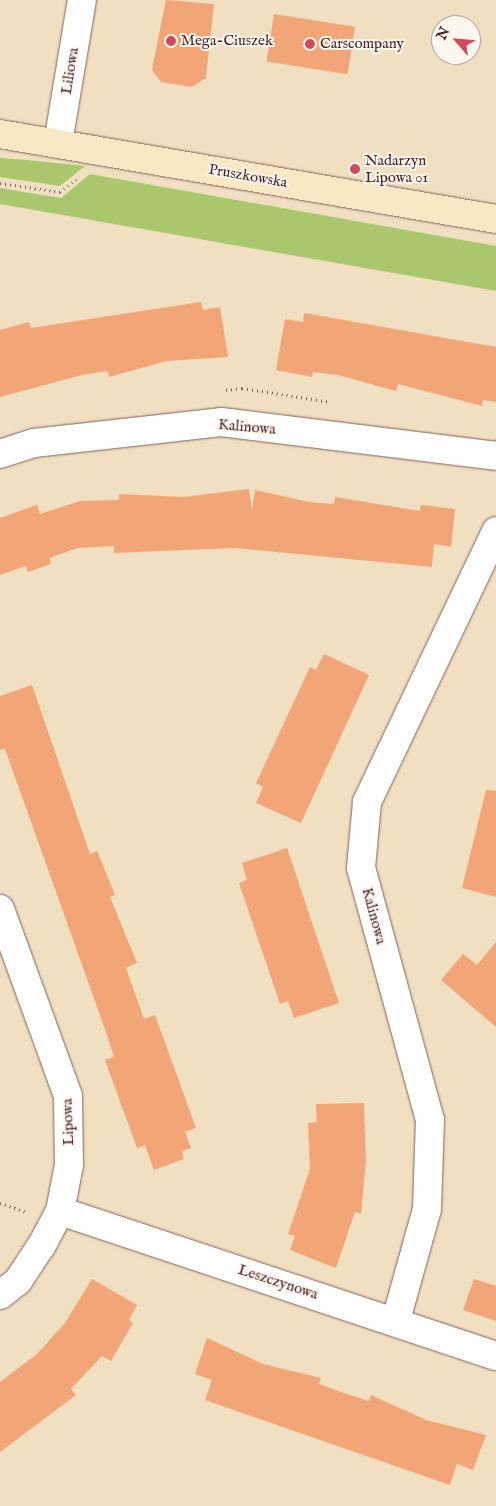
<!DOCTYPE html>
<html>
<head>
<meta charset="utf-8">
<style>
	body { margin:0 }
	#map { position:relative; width:496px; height:1506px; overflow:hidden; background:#f0dfc0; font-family:"IM FELL English",serif }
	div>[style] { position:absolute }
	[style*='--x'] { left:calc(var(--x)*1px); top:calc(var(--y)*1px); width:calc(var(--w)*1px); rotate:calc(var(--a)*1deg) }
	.green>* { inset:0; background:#aac76e }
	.building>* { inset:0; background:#f2a678; transform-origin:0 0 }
	.path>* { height:3px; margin-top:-1.5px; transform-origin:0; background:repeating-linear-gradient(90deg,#84625f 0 1px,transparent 0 5px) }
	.roads { filter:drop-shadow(0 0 1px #84625f) drop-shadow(0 0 1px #84625f) }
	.street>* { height:28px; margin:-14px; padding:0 14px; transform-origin:14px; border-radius:14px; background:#fff }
	.secondary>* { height:28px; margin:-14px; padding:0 14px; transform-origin:14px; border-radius:14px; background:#f8e8c3 }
	.dots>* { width:14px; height:14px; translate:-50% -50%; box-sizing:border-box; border:2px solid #fbf7ec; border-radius:50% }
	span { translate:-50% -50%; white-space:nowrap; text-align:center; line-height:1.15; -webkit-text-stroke:4px #fbf7ec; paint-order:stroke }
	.poi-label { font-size:15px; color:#4a1f2b }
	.left { translate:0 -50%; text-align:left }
	.street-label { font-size:15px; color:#4a1f2b }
	.north { position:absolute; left:431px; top:15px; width:50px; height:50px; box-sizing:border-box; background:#fbf7ec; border:1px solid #b4a19f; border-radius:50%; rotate:297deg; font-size:14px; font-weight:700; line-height:20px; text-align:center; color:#4a1f2b }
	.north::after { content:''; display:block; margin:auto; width:18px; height:22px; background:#d1495b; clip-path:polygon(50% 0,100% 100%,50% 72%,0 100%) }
</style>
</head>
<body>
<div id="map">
	<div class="green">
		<i style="clip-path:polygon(0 158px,27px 160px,85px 166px,60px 186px,0 177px)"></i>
		<i style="clip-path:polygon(90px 174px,496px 246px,496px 291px,0 204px,0 188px,61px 198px)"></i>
	</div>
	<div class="building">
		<i style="clip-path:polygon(166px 0,214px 4px,206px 78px,192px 87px,161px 82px,152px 70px)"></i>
		<i style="left:274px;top:14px;width:82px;height:48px;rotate:9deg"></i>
		<i style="clip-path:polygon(201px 302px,203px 310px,220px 307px,228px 357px,167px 361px,109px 377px,108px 371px,82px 375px,0 397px,0 330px,29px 322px,31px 328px)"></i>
		<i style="clip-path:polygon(304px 313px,496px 347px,496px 402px,483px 400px,482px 406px,398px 384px,396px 391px,338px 375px,313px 372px,312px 377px,276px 370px,285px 319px,303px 322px)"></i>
		<i style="clip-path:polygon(249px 489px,252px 510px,255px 490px,309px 502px,334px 504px,335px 497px,420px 511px,421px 505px,455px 509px,451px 547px,434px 544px,432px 567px,235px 548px,114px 553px,114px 546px,78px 548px,49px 558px,51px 564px,28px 572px,26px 566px,0 575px,0 518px,37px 505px,40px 514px,80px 501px,119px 500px,119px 494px,184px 497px)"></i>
		<i style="clip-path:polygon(324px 654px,369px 675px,301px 823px,256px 803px,263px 787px,256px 783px,310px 667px,316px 670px)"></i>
		<i style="clip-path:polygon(32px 685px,90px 854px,97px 851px,115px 895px,110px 897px,137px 963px,126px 968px,144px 1019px,155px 1015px,196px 1128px,185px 1132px,191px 1148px,182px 1151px,184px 1159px,154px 1170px,145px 1145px,137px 1148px,105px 1060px,114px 1057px,106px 1032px,5px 749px,0 750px,0 696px)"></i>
		<i style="clip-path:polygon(486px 790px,496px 791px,496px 897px,462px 888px)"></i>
		<i style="clip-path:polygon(287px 848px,339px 1003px,294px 1018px,288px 1001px,280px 1004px,239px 883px,247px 880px,242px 863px)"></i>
		<i style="clip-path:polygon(496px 942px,496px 1027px,441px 980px,463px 954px,477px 965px)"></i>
		<i style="clip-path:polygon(364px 1103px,366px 1161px,361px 1214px,355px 1212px,336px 1268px,290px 1250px,295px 1236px,288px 1234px,310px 1169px,308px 1123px,317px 1122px,316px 1104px)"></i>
		<i style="clip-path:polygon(92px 1279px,137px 1305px,129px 1320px,133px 1323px,111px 1361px,102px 1356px,71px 1389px,76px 1395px,0 1452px,0 1382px,37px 1354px,65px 1323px)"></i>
		<i style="clip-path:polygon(474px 1279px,496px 1286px,496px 1321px,463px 1310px)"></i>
		<i style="clip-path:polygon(207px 1338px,263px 1364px,321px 1378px,319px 1384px,344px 1393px,369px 1401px,371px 1395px,426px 1420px,486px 1435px,473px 1470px,457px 1464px,450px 1485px,205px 1400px,212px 1380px,195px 1374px)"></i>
	</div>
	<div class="path">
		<i style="--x:0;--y:183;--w:61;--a:8.5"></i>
		<i style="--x:60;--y:192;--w:21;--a:-37"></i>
		<i style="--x:226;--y:390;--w:16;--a:-7"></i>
		<i style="--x:242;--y:388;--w:90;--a:8.9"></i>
		<i style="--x:0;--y:1203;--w:28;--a:19"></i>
	</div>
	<div class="roads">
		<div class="street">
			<i style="--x:58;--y:143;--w:145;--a:-80.5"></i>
			<i style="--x:0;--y:454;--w:36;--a:-18"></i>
			<i style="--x:34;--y:443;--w:188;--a:-6.4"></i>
			<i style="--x:221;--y:422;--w:277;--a:7"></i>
			<i style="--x:0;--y:909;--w:199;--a:70"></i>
			<i style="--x:68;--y:1096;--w:69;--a:89.2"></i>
			<i style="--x:69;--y:1165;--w:47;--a:101.1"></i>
			<i style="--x:60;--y:1211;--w:40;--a:118"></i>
			<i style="--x:41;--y:1246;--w:42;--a:123.3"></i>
			<i style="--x:18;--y:1281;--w:23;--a:142"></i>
			<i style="--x:60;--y:1211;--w:459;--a:18.4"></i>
			<i style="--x:396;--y:1320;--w:115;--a:-74.4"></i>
			<i style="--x:427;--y:1209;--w:89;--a:-88.1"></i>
			<i style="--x:430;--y:1120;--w:261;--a:-105.3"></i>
			<i style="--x:361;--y:868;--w:66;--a:-84.8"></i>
			<i style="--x:367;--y:802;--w:300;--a:-64.5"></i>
		</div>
		<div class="secondary">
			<i style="--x:0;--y:134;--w:503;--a:9.72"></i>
		</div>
	</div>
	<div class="dots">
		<i style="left:171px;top:41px;background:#d1495b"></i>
		<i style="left:310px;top:44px;background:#d1495b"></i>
		<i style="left:355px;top:169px;background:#d1495b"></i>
	</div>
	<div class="poi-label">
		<span class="left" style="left:181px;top:41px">Mega-Ciuszek</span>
		<span class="left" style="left:320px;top:44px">Carscompany</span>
		<span class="left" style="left:365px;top:169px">Nadarzyn<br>Lipowa 01</span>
	</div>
	<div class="street-label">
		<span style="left:70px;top:71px;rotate:-81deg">Liliowa</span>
		<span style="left:248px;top:176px;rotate:10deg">Pruszkowska</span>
		<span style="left:247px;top:427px;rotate:5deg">Kalinowa</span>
		<span style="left:374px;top:916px;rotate:75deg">Kalinowa</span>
		<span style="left:68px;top:1122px;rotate:-92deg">Lipowa</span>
		<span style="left:278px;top:1282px;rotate:18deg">Leszczynowa</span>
	</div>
	<div class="north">N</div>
</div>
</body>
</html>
